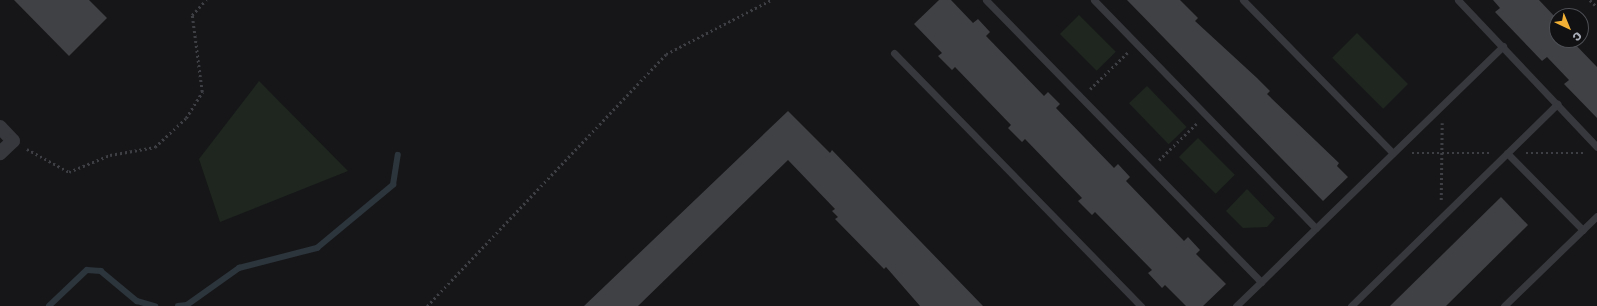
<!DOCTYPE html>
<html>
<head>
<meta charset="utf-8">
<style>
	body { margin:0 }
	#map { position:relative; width:1597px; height:306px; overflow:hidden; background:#161618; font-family:Rubik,sans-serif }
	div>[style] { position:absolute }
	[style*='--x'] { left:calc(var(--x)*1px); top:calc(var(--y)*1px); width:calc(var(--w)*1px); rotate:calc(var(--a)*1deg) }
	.green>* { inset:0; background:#1e261f; transform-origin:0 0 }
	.stream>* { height:5.5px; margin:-2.75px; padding:0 2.75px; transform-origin:2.75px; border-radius:2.75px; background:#2c353c }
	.building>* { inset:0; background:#404145 }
	.path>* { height:2.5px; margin-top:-1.25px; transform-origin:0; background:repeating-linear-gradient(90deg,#3d3f44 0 2px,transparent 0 5px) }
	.service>* { height:7px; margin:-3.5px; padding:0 3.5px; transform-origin:3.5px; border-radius:3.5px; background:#37383d }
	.minor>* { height:14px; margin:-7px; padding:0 7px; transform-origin:7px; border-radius:7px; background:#37383d }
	span { translate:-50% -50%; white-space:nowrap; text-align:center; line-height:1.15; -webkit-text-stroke:3.5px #111113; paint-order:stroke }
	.north { position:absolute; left:1549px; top:8px; width:40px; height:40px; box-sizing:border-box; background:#111113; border:1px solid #4d4f55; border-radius:50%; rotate:136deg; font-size:11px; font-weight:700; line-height:16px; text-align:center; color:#a8adb8 }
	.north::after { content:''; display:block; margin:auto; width:14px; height:18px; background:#f2b134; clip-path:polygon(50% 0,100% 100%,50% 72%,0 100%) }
</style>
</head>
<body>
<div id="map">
	<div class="green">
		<i style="left:1079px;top:15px;width:52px;height:27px;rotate:45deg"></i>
		<i style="left:1357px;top:33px;width:72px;height:35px;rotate:45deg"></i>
		<i style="clip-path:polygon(259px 81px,348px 171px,220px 222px,199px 159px)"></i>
		<i style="left:1147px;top:86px;width:57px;height:25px;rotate:46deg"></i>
		<i style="left:1198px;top:138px;width:52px;height:27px;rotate:45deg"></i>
		<i style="clip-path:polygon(1247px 189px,1275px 218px,1267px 227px,1243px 228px,1226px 211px)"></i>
	</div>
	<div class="stream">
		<i style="--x:49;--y:306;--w:52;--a:-43.5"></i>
		<i style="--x:87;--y:270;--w:14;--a:4"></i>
		<i style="--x:101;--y:271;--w:47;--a:39.8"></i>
		<i style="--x:137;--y:301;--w:19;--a:16"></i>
		<i style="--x:178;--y:306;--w:9;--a:-6"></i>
		<i style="--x:187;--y:305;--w:64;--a:-35.4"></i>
		<i style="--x:239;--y:268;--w:81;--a:-14.4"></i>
		<i style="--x:317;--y:248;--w:99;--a:-39.7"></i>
		<i style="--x:393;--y:185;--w:30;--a:-81"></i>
	</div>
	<div class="building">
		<i style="clip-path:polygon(14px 0,89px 0,107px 18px,69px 56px)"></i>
		<i style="clip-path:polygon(939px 0,951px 0,973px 23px,978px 19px,990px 32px,986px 36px,1044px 96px,1048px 92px,1060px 104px,1056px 108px,1114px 168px,1118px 164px,1130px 177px,1126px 181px,1184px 241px,1188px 237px,1200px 250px,1196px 254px,1226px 284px,1203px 306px,1186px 306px,1165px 285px,1162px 288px,1148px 273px,1152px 270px,1095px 212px,1092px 215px,1078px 201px,1082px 198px,1025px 139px,1022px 142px,1008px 128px,1011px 125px,955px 67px,952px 70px,938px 56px,942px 53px,914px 24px)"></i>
		<i style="clip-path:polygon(1127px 0,1180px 0,1198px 18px,1195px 21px,1257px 78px,1270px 91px,1267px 94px,1339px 163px,1337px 166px,1348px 177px,1323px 201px)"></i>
		<i style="clip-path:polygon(1493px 0,1539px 0,1557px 19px,1557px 40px,1571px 40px,1597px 67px,1597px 118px,1564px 84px,1569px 80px,1547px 57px,1542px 61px,1495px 12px,1500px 8px)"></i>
		<i style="clip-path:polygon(788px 111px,830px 153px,832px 150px,983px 306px,920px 306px,886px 267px,884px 269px,835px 219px,838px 217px,832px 211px,835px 209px,788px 160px,638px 306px,584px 306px)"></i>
		<i style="clip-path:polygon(1501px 197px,1528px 225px,1446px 306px,1390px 306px)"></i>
	</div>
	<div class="path">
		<i style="--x:1590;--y:0;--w:10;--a:45"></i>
		<i style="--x:1090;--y:89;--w:53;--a:-44.2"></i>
		<i style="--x:27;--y:149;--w:48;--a:28.7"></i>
		<i style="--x:69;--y:172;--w:44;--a:-22.5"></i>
		<i style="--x:110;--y:155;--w:46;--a:-10.1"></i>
		<i style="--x:155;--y:147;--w:42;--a:-43.1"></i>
		<i style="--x:186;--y:118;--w:31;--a:-58"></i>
		<i style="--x:202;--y:92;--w:78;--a:-97.4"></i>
		<i style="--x:192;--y:15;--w:21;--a:-47"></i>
		<i style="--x:1412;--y:153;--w:77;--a:0"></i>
		<i style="--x:1526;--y:153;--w:59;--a:0"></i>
		<i style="--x:1159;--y:160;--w:53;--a:-44.2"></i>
		<i style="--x:1441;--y:200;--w:77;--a:-89.3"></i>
		<i style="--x:427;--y:306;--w:347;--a:-46.5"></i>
		<i style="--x:666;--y:54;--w:118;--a:-27.2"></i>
	</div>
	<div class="service">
		<i style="--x:986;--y:0;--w:394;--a:45.7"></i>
		<i style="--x:1261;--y:282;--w:77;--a:-44.5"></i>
		<i style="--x:1094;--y:0;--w:318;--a:45.8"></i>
		<i style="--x:1316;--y:228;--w:261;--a:-44.2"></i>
		<i style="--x:1243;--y:0;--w:214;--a:45.6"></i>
		<i style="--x:1458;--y:0;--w:202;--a:46.6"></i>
		<i style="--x:894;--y:53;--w:354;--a:45.7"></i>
		<i style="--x:1507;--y:153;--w:108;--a:45.4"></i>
		<i style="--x:1236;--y:306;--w:35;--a:-44"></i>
		<i style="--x:1351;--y:306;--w:289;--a:-44.4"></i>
		<i style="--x:1504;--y:306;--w:129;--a:-44.1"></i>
	</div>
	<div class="minor">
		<i style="--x:0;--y:127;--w:19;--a:47"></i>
		<i style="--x:13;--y:141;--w:18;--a:137"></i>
	</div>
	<div class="north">С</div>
</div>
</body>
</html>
